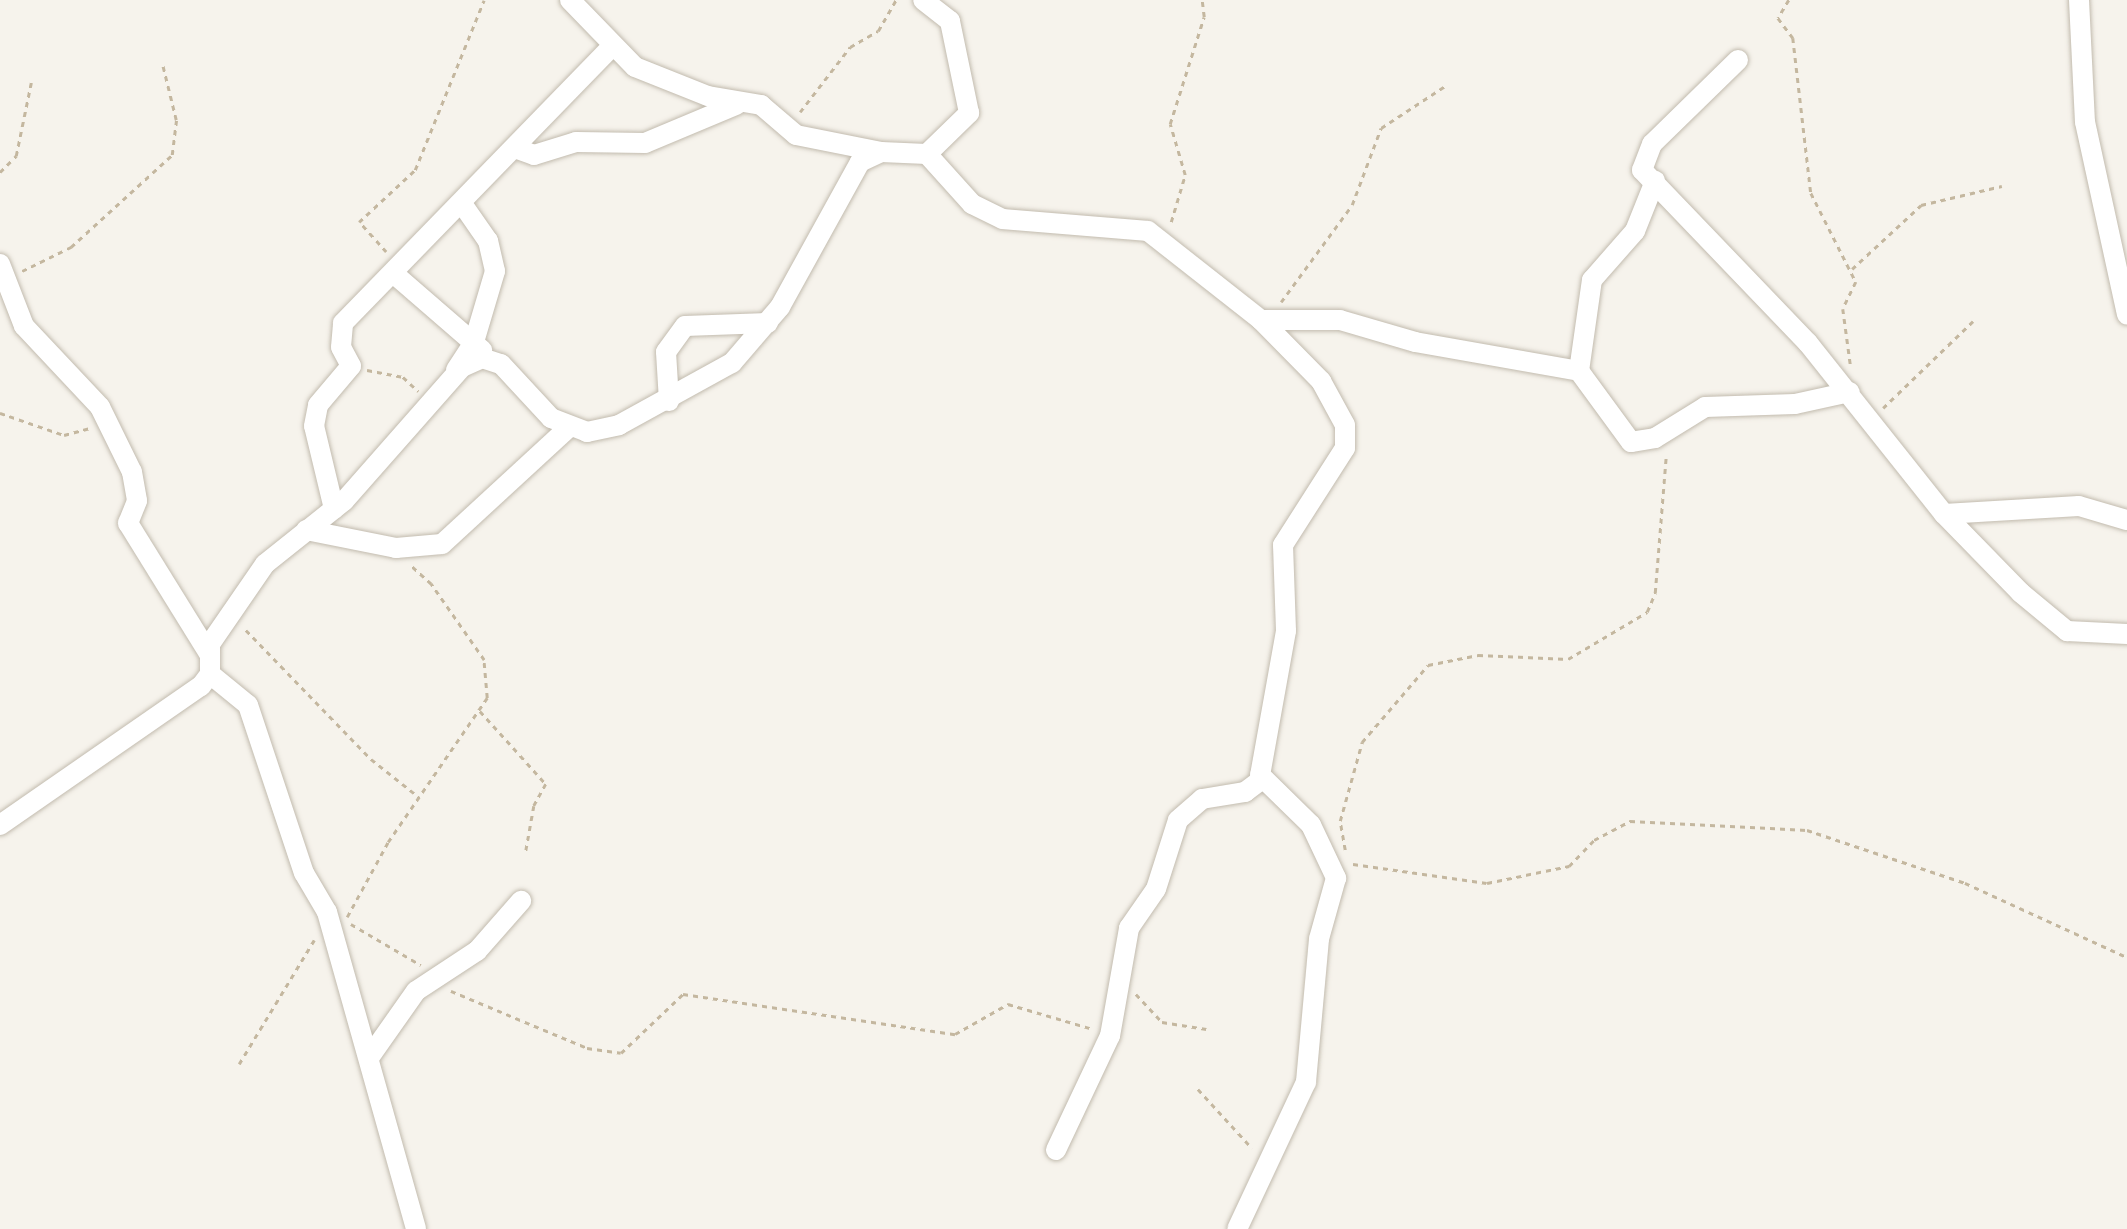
<!DOCTYPE html>
<html>
<head>
<meta charset="utf-8">
<style>
	body { margin:0 }
	#map { position:relative; width:2127px; height:1229px; overflow:hidden; background:#f6f3ec; font-family:Rubik,sans-serif }
	div>[style] { position:absolute }
	[style*='--x'] { left:calc(var(--x)*1px); top:calc(var(--y)*1px); width:calc(var(--w)*1px); rotate:calc(var(--a)*1deg) }
	.path>* { height:2.5px; margin-top:-1.25px; transform-origin:0; background:repeating-linear-gradient(90deg,#c4b79f 0 5px,transparent 0 10px) }
	.roads { filter:drop-shadow(0 0 2px #c2bbae) drop-shadow(0 0 2px #c2bbae) }
	.minor>* { height:20px; margin:-10px; padding:0 10px; transform-origin:10px; border-radius:10px; background:#fff }
	span { translate:-50% -50%; white-space:nowrap; text-align:center; line-height:1.15; -webkit-text-stroke:9px #fff; paint-order:stroke }
</style>
</head>
<body>
<div id="map">
	<div class="path">
		<i style="--x:1789;--y:0;--w:21;--a:121"></i>
		<i style="--x:1778;--y:18;--w:25;--a:53"></i>
		<i style="--x:1793;--y:38;--w:156;--a:83.4"></i>
		<i style="--x:1811;--y:193;--w:100;--a:63.2"></i>
		<i style="--x:1856;--y:282;--w:30;--a:116"></i>
		<i style="--x:1843;--y:309;--w:60;--a:82.3"></i>
		<i style="--x:800;--y:112;--w:82;--a:-52.4"></i>
		<i style="--x:850;--y:47;--w:32;--a:-30"></i>
		<i style="--x:878;--y:31;--w:36;--a:-60"></i>
		<i style="--x:0;--y:172;--w:23;--a:-45"></i>
		<i style="--x:16;--y:156;--w:75;--a:-78.4"></i>
		<i style="--x:1171;--y:222;--w:49;--a:-73.4"></i>
		<i style="--x:1185;--y:175;--w:53;--a:-106.4"></i>
		<i style="--x:1170;--y:124;--w:112;--a:-72.4"></i>
		<i style="--x:1204;--y:17;--w:17;--a:-97"></i>
		<i style="--x:386;--y:252;--w:40;--a:-132"></i>
		<i style="--x:359;--y:222;--w:76;--a:-42.9"></i>
		<i style="--x:415;--y:170;--w:183;--a:-67.9"></i>
		<i style="--x:1852;--y:269;--w:94;--a:-42.8"></i>
		<i style="--x:1921;--y:205;--w:83;--a:-13.2"></i>
		<i style="--x:22;--y:271;--w:55;--a:-26.1"></i>
		<i style="--x:71;--y:247;--w:137;--a:-42.3"></i>
		<i style="--x:172;--y:155;--w:35;--a:-83"></i>
		<i style="--x:176;--y:120;--w:59;--a:-103.8"></i>
		<i style="--x:1281;--y:302;--w:120;--a:-53.8"></i>
		<i style="--x:1352;--y:205;--w:82;--a:-69.4"></i>
		<i style="--x:1381;--y:128;--w:77;--a:-33.3"></i>
		<i style="--x:367;--y:370;--w:37;--a:11"></i>
		<i style="--x:403;--y:377;--w:21;--a:43"></i>
		<i style="--x:1883;--y:408;--w:125;--a:-44"></i>
		<i style="--x:0;--y:413;--w:68;--a:19"></i>
		<i style="--x:64;--y:435;--w:27;--a:-15"></i>
		<i style="--x:246;--y:630;--w:180;--a:45.9"></i>
		<i style="--x:371;--y:759;--w:61;--a:38.4"></i>
		<i style="--x:480;--y:711;--w:98;--a:47.9"></i>
		<i style="--x:546;--y:784;--w:25;--a:119"></i>
		<i style="--x:534;--y:806;--w:46;--a:100.1"></i>
		<i style="--x:1345;--y:850;--w:29;--a:-100"></i>
		<i style="--x:1340;--y:821;--w:82;--a:-74.4"></i>
		<i style="--x:1362;--y:742;--w:101;--a:-49.4"></i>
		<i style="--x:1428;--y:665;--w:51;--a:-11.3"></i>
		<i style="--x:1478;--y:655;--w:90;--a:2.5"></i>
		<i style="--x:1568;--y:659;--w:92;--a:-30.7"></i>
		<i style="--x:1647;--y:612;--w:21;--a:-67"></i>
		<i style="--x:1655;--y:593;--w:137;--a:-85.4"></i>
		<i style="--x:1353;--y:864;--w:135;--a:8.1"></i>
		<i style="--x:1487;--y:883;--w:84;--a:-11.7"></i>
		<i style="--x:1569;--y:866;--w:36;--a:-46"></i>
		<i style="--x:1594;--y:840;--w:41;--a:-27.8"></i>
		<i style="--x:1630;--y:821;--w:177;--a:2.9"></i>
		<i style="--x:1807;--y:830;--w:167;--a:18.5"></i>
		<i style="--x:1965;--y:883;--w:178;--a:24.6"></i>
		<i style="--x:347;--y:917;--w:85;--a:-61.3"></i>
		<i style="--x:388;--y:842;--w:175;--a:-55.5"></i>
		<i style="--x:487;--y:698;--w:38;--a:-95"></i>
		<i style="--x:484;--y:660;--w:93;--a:-124.9"></i>
		<i style="--x:431;--y:584;--w:28;--a:-138"></i>
		<i style="--x:351;--y:924;--w:81;--a:30.4"></i>
		<i style="--x:451;--y:991;--w:147;--a:22.7"></i>
		<i style="--x:587;--y:1048;--w:34;--a:8"></i>
		<i style="--x:621;--y:1053;--w:86;--a:-43.6"></i>
		<i style="--x:683;--y:994;--w:275;--a:8.4"></i>
		<i style="--x:955;--y:1034;--w:61;--a:-29.5"></i>
		<i style="--x:1008;--y:1004;--w:89;--a:16.4"></i>
		<i style="--x:1136;--y:994;--w:38;--a:47"></i>
		<i style="--x:1162;--y:1022;--w:45;--a:9"></i>
		<i style="--x:239;--y:1064;--w:145;--a:-58.8"></i>
		<i style="--x:1198;--y:1089;--w:80;--a:47.5"></i>
	</div>
	<div class="roads">
		<div class="minor">
			<i style="--x:570;--y:0;--w:93;--a:45.9"></i>
			<i style="--x:635;--y:67;--w:79;--a:21.7"></i>
			<i style="--x:708;--y:96;--w:54;--a:9.6"></i>
			<i style="--x:761;--y:105;--w:46;--a:40.6"></i>
			<i style="--x:796;--y:135;--w:87;--a:11.3"></i>
			<i style="--x:2079;--y:0;--w:122;--a:87.2"></i>
			<i style="--x:2085;--y:122;--w:197;--a:77.7"></i>
			<i style="--x:1738;--y:60;--w:120;--a:135.7"></i>
			<i style="--x:1652;--y:144;--w:28;--a:111"></i>
			<i style="--x:1642;--y:170;--w:240;--a:46.2"></i>
			<i style="--x:1808;--y:343;--w:218;--a:51.5"></i>
			<i style="--x:1944;--y:514;--w:110;--a:45.7"></i>
			<i style="--x:2021;--y:593;--w:60;--a:39.6"></i>
			<i style="--x:2067;--y:631;--w:60;--a:2.9"></i>
			<i style="--x:515;--y:148;--w:20;--a:20"></i>
			<i style="--x:534;--y:155;--w:44;--a:-17.2"></i>
			<i style="--x:576;--y:142;--w:69;--a:0.8"></i>
			<i style="--x:645;--y:143;--w:99;--a:-22.7"></i>
			<i style="--x:927;--y:154;--w:67;--a:48"></i>
			<i style="--x:972;--y:204;--w:34;--a:26"></i>
			<i style="--x:1003;--y:219;--w:145;--a:4.7"></i>
			<i style="--x:1148;--y:231;--w:144;--a:38.2"></i>
			<i style="--x:1261;--y:320;--w:86;--a:45.5"></i>
			<i style="--x:1321;--y:381;--w:50;--a:61.4"></i>
			<i style="--x:1345;--y:425;--w:23;--a:90"></i>
			<i style="--x:1345;--y:448;--w:115;--a:122.6"></i>
			<i style="--x:1283;--y:545;--w:86;--a:88"></i>
			<i style="--x:1286;--y:631;--w:146;--a:100.2"></i>
			<i style="--x:1260;--y:775;--w:71;--a:44.4"></i>
			<i style="--x:1311;--y:825;--w:59;--a:64.7"></i>
			<i style="--x:1336;--y:878;--w:63;--a:105.6"></i>
			<i style="--x:1319;--y:939;--w:144;--a:95.2"></i>
			<i style="--x:1306;--y:1082;--w:162;--a:115.1"></i>
			<i style="--x:0;--y:264;--w:66;--a:68.8"></i>
			<i style="--x:24;--y:326;--w:111;--a:46.8"></i>
			<i style="--x:100;--y:407;--w:72;--a:63.8"></i>
			<i style="--x:132;--y:472;--w:29;--a:80"></i>
			<i style="--x:137;--y:501;--w:24;--a:112"></i>
			<i style="--x:128;--y:523;--w:152;--a:58.2"></i>
			<i style="--x:393;--y:273;--w:118;--a:40.9"></i>
			<i style="--x:1261;--y:320;--w:79;--a:0"></i>
			<i style="--x:1340;--y:320;--w:78;--a:16.3"></i>
			<i style="--x:1415;--y:342;--w:167;--a:10"></i>
			<i style="--x:1579;--y:371;--w:88;--a:53.8"></i>
			<i style="--x:1631;--y:442;--w:24;--a:-9"></i>
			<i style="--x:1655;--y:438;--w:59;--a:-31.8"></i>
			<i style="--x:1705;--y:407;--w:90;--a:-1.9"></i>
			<i style="--x:1795;--y:404;--w:56;--a:-12.3"></i>
			<i style="--x:456;--y:370;--w:33;--a:-57"></i>
			<i style="--x:474;--y:342;--w:74;--a:-73.5"></i>
			<i style="--x:495;--y:271;--w:31;--a:-103"></i>
			<i style="--x:488;--y:241;--w:44;--a:-124.8"></i>
			<i style="--x:1579;--y:371;--w:92;--a:-81.9"></i>
			<i style="--x:1592;--y:280;--w:65;--a:-48.7"></i>
			<i style="--x:1635;--y:231;--w:54;--a:-68.2"></i>
			<i style="--x:669;--y:401;--w:49;--a:-93.5"></i>
			<i style="--x:666;--y:352;--w:32;--a:-54"></i>
			<i style="--x:685;--y:326;--w:83;--a:-2.1"></i>
			<i style="--x:334;--y:509;--w:85;--a:-103.5"></i>
			<i style="--x:314;--y:426;--w:21;--a:-79"></i>
			<i style="--x:318;--y:405;--w:51;--a:-49.8"></i>
			<i style="--x:351;--y:366;--w:21;--a:-118"></i>
			<i style="--x:341;--y:347;--w:24;--a:-85"></i>
			<i style="--x:343;--y:323;--w:383;--a:-45.8"></i>
			<i style="--x:1944;--y:514;--w:135;--a:-3.4"></i>
			<i style="--x:2079;--y:506;--w:50;--a:16.3"></i>
			<i style="--x:306;--y:530;--w:92;--a:11.3"></i>
			<i style="--x:396;--y:548;--w:46;--a:-5"></i>
			<i style="--x:442;--y:544;--w:170;--a:-42.6"></i>
			<i style="--x:210;--y:674;--w:49;--a:39.2"></i>
			<i style="--x:248;--y:705;--w:177;--a:71.6"></i>
			<i style="--x:304;--y:873;--w:45;--a:59.5"></i>
			<i style="--x:327;--y:912;--w:329;--a:74.3"></i>
			<i style="--x:0;--y:825;--w:244;--a:-34.7"></i>
			<i style="--x:201;--y:686;--w:15;--a:-53"></i>
			<i style="--x:210;--y:674;--w:30;--a:-90"></i>
			<i style="--x:210;--y:644;--w:97;--a:-55.5"></i>
			<i style="--x:265;--y:564;--w:101;--a:-38.6"></i>
			<i style="--x:344;--y:501;--w:179;--a:-48.6"></i>
			<i style="--x:462;--y:367;--w:22;--a:-24"></i>
			<i style="--x:482;--y:358;--w:20;--a:18"></i>
			<i style="--x:501;--y:364;--w:74;--a:47.2"></i>
			<i style="--x:551;--y:418;--w:39;--a:21"></i>
			<i style="--x:587;--y:432;--w:33;--a:-12"></i>
			<i style="--x:619;--y:425;--w:129;--a:-28.8"></i>
			<i style="--x:732;--y:363;--w:74;--a:-49.4"></i>
			<i style="--x:780;--y:307;--w:166;--a:-61.1"></i>
			<i style="--x:860;--y:162;--w:23;--a:-25"></i>
			<i style="--x:881;--y:152;--w:46;--a:2.5"></i>
			<i style="--x:927;--y:154;--w:59;--a:-44.3"></i>
			<i style="--x:969;--y:113;--w:94;--a:-101.7"></i>
			<i style="--x:950;--y:21;--w:34;--a:-142"></i>
			<i style="--x:371;--y:1055;--w:78;--a:-54.9"></i>
			<i style="--x:416;--y:991;--w:73;--a:-33.3"></i>
			<i style="--x:477;--y:951;--w:67;--a:-48.7"></i>
			<i style="--x:1056;--y:1150;--w:126;--a:-64.7"></i>
			<i style="--x:1110;--y:1036;--w:110;--a:-80"></i>
			<i style="--x:1129;--y:928;--w:47;--a:-55.3"></i>
			<i style="--x:1156;--y:889;--w:72;--a:-72.3"></i>
			<i style="--x:1178;--y:820;--w:32;--a:-41"></i>
			<i style="--x:1202;--y:799;--w:44;--a:-9.2"></i>
			<i style="--x:1245;--y:792;--w:20;--a:-37"></i>
		</div>
	</div>
</div>
</body>
</html>
